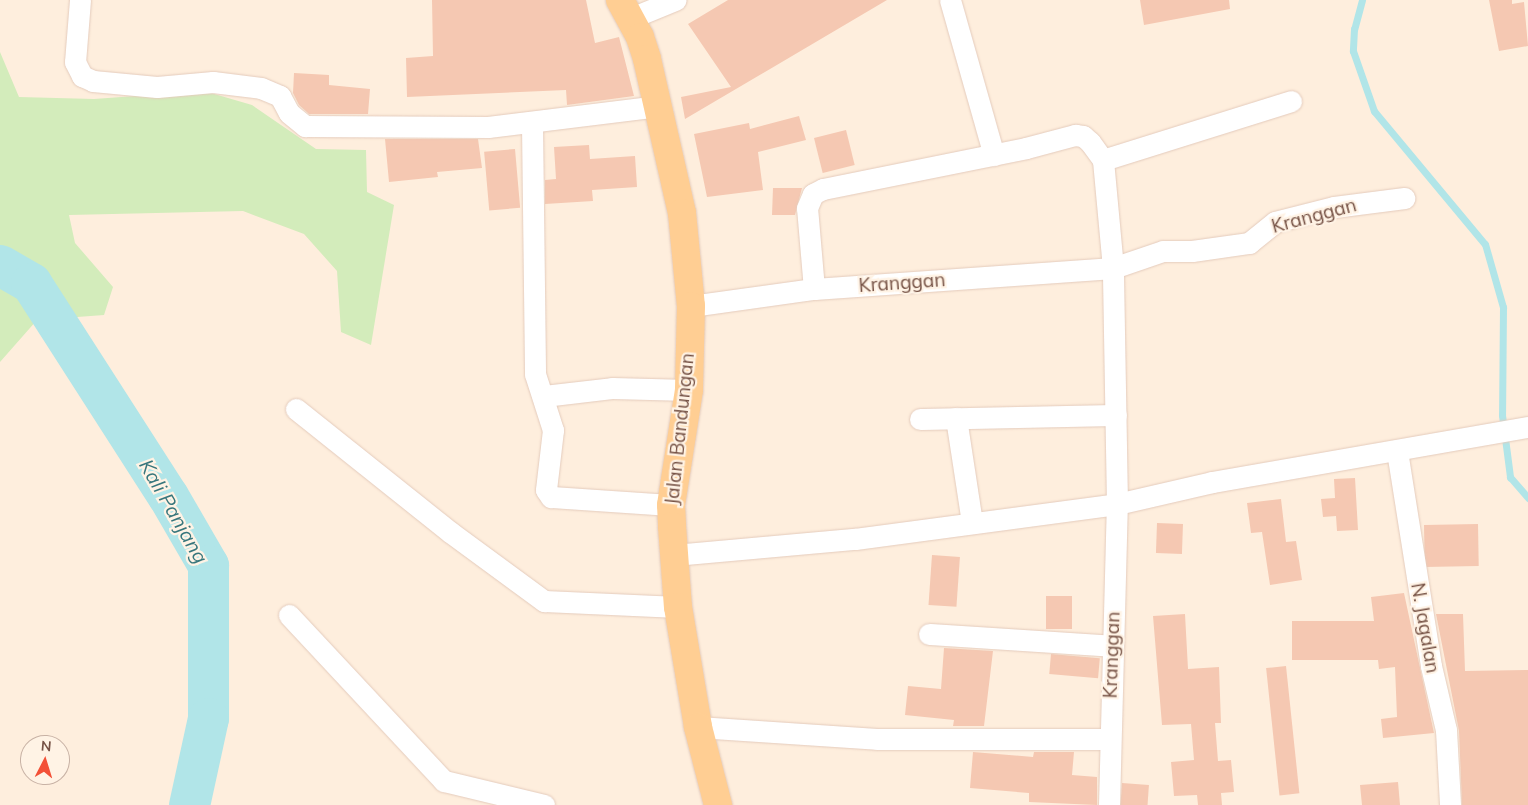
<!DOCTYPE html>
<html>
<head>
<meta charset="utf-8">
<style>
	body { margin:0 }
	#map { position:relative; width:1528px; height:805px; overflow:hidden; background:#feeedd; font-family:Mulish,sans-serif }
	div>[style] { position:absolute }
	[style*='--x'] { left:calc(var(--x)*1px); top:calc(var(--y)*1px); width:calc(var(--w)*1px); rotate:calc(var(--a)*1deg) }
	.green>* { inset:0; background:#d3ecbb }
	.stream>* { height:7px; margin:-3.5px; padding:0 3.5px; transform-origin:3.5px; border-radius:3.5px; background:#b1e5e8 }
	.river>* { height:41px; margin:-20.5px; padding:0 20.5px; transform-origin:20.5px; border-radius:20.5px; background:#b1e5e8 }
	.building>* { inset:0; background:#f5c8b2; transform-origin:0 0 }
	.roads { filter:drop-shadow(0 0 1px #e4cbbc) drop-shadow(0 0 1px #e4cbbc) }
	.minor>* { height:21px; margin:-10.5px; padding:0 10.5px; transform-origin:10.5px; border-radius:10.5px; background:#fff }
	.primary>* { height:28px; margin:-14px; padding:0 14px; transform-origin:14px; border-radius:14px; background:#ffce93 }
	span { translate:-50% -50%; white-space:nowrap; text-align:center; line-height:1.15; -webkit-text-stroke:4.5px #fff3e5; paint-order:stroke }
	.street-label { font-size:19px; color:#755144 }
	.water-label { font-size:20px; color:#37767c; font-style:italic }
	.north { position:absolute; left:20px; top:735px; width:50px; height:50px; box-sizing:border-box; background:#fff3e5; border:1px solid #c8b2a5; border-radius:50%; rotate:5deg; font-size:14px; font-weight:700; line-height:20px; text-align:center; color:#755144 }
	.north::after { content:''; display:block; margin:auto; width:18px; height:22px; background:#f35137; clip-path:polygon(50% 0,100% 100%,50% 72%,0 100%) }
</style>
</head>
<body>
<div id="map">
	<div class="green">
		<i style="clip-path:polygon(0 52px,19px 97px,94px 99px,204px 91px,252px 105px,316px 149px,366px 150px,367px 192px,394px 205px,371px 345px,341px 332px,337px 271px,304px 234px,243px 211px,69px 215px,75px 243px,113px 287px,104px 315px,37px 320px,0 362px)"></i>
	</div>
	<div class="stream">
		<i style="--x:1362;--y:0;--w:30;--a:105"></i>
		<i style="--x:1354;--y:29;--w:22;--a:93"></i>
		<i style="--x:1353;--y:51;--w:64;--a:70.7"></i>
		<i style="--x:1374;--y:111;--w:173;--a:50.2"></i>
		<i style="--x:1485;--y:244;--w:66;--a:74.1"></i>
		<i style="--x:1503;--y:307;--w:108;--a:90.5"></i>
		<i style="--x:1502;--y:415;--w:63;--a:82.6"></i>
		<i style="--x:1510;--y:477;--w:28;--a:49"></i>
	</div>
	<div class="river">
		<i style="--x:0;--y:265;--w:36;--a:30"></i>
		<i style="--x:31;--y:283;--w:253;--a:57.3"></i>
		<i style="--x:168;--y:496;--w:80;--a:59.9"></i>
		<i style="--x:208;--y:565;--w:153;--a:90"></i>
		<i style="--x:208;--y:718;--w:89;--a:102.3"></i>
	</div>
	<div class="building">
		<i style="clip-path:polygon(432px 0,586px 0,595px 43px,619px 37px,634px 96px,567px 105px,566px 90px,407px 97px,406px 58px,433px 56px)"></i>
		<i style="clip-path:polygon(728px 0,887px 0,685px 119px,681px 97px,731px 87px,688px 24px)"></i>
		<i style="clip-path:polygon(1140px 0,1229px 0,1230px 9px,1144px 25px)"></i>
		<i style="clip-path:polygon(1489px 0,1512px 0,1512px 4px,1524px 2px,1528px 46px,1499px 51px)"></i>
		<i style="clip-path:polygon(294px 73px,329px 75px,329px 85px,370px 89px,368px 114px,309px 114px,299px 105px,293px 93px)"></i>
		<i style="clip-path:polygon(799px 116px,806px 140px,758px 152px,763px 190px,707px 197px,694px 134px,749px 123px,750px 129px)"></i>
		<i style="left:846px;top:130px;width:36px;height:33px;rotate:76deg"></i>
		<i style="clip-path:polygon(385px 139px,478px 139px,482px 168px,437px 172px,438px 177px,389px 182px)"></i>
		<i style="clip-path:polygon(589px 145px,590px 159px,635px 156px,637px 187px,592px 190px,593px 201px,545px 204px,545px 180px,556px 179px,554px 147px)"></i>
		<i style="left:515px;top:149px;width:59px;height:31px;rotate:85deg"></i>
		<i style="clip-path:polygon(773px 188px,802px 188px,795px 215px,772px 215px)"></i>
		<i style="clip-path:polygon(1355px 478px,1358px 530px,1337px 531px,1336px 516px,1323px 517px,1321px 499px,1335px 498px,1334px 479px)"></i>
		<i style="clip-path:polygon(1281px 499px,1286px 542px,1296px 541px,1302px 580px,1270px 585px,1262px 532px,1251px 533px,1247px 503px)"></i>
		<i style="left:1157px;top:523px;width:26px;height:30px;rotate:2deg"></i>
		<i style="left:1478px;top:524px;width:42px;height:54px;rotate:89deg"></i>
		<i style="left:932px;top:555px;width:28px;height:50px;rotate:4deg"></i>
		<i style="clip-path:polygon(1404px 593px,1434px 733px,1383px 738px,1381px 719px,1397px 717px,1395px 667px,1379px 669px,1378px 660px,1292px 660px,1292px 621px,1374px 621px,1371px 597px)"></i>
		<i style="left:1046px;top:596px;width:26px;height:33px"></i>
		<i style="clip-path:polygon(1185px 614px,1188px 669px,1219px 667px,1221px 723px,1215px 723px,1218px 761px,1231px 760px,1234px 792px,1221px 793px,1222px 805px,1198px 805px,1197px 795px,1174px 796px,1171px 762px,1194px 760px,1191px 724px,1162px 725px,1153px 616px)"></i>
		<i style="clip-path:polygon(1436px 614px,1463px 614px,1465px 671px,1528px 670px,1528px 805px,1462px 805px,1459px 731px)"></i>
		<i style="clip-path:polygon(944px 648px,993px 651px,984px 726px,953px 726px,954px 720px,905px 715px,908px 686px,941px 689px)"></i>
		<i style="left:1051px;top:654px;width:49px;height:20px;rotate:5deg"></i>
		<i style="left:1286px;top:666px;width:128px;height:20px;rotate:84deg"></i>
		<i style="clip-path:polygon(973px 752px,1033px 757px,1034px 752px,1074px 752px,1072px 775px,1097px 777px,1097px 805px,1029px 802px,1029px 793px,970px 788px)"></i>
		<i style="clip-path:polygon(1398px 782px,1400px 805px,1362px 805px,1360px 785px)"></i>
		<i style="left:1122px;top:783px;width:27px;height:22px;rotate:4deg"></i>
	</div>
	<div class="roads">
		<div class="minor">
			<i style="--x:80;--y:0;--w:62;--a:94.6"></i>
			<i style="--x:75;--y:62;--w:16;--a:63"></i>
			<i style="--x:82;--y:76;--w:12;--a:24"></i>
			<i style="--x:93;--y:81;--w:64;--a:5.4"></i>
			<i style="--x:157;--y:87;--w:56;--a:-5.1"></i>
			<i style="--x:213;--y:82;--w:48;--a:7.1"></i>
			<i style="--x:261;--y:88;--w:21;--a:23"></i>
			<i style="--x:280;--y:96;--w:19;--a:62"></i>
			<i style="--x:289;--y:113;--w:21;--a:39"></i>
			<i style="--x:305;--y:126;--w:183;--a:0.3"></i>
			<i style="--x:488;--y:127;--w:172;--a:-7"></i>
			<i style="--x:950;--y:0;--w:161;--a:74.2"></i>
			<i style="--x:631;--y:18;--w:48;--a:-22.2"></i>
			<i style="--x:532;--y:124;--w:250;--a:89.3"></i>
			<i style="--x:535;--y:374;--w:59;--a:72.2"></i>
			<i style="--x:553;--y:430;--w:60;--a:96.7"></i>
			<i style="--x:546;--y:490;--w:9;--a:54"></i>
			<i style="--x:551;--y:497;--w:120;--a:3.8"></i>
			<i style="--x:814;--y:289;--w:81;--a:-94.9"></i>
			<i style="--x:807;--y:208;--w:15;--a:-67"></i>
			<i style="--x:813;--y:194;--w:11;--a:-27"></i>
			<i style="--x:823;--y:189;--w:207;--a:-11.4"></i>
			<i style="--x:1026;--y:148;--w:51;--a:-14.9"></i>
			<i style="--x:1075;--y:135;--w:8;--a:7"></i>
			<i style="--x:1083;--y:136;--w:9;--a:41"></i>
			<i style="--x:1090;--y:142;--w:22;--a:54"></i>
			<i style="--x:691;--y:306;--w:124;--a:-7.9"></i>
			<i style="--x:814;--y:289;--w:300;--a:-4"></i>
			<i style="--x:1113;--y:268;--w:53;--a:-18.8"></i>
			<i style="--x:1163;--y:251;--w:29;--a:0"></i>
			<i style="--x:1192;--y:251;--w:58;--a:-8"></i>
			<i style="--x:1249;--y:243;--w:33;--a:-39"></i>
			<i style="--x:1275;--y:222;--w:61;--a:-14.3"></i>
			<i style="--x:1334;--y:207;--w:71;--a:-7.3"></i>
			<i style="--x:544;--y:396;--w:68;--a:-6.7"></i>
			<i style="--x:612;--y:388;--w:77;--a:1.5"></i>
			<i style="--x:296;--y:409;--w:197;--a:38.6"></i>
			<i style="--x:450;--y:532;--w:117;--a:36.3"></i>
			<i style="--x:544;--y:601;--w:134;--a:2.6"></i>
			<i style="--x:956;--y:418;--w:106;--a:81.3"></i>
			<i style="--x:920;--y:419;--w:196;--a:-1.2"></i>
			<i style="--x:1397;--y:451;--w:218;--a:81"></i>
			<i style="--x:1431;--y:666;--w:66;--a:76.8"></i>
			<i style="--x:1446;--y:730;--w:75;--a:86.9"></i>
			<i style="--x:674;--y:555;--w:182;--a:-5.1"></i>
			<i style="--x:855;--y:539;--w:264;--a:-7.6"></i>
			<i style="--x:1117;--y:504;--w:98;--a:-13"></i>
			<i style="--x:1212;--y:482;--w:321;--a:-9.9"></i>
			<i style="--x:289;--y:615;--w:227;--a:47"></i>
			<i style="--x:444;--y:781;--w:103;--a:13.5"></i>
			<i style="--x:929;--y:634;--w:184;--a:3.7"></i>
			<i style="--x:698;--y:727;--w:179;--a:3.8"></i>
			<i style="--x:877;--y:739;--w:233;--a:0"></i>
			<i style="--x:1109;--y:805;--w:301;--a:-88.5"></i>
			<i style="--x:1117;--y:504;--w:236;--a:-91"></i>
			<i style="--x:1113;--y:268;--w:108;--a:-95.3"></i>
			<i style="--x:1103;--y:160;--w:197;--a:-17.4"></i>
		</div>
		<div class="primary">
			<i style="--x:620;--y:0;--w:42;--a:61.6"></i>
			<i style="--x:640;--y:37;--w:23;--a:72"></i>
			<i style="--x:647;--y:59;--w:158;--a:77.2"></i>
			<i style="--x:682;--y:213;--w:93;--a:84.5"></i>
			<i style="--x:691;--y:306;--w:84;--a:91.4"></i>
			<i style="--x:689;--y:390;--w:116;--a:98.9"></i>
			<i style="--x:671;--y:505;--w:21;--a:87"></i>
			<i style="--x:672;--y:526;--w:81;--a:85.8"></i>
			<i style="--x:678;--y:607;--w:122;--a:80.5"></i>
			<i style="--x:698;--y:727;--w:81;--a:75.6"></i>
		</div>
	</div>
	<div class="street-label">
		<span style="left:1314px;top:216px;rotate:-15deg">Kranggan</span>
		<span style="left:902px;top:283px;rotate:-4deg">Kranggan</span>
		<span style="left:680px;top:429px;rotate:-84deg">Jalan Bandungan</span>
		<span style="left:1425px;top:628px;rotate:80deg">N. Jagalan</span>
		<span style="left:1112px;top:655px;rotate:-88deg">Kranggan</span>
	</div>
	<div class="water-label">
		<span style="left:174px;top:511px;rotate:60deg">Kali Panjang</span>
	</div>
	<div class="north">N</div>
</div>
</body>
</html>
